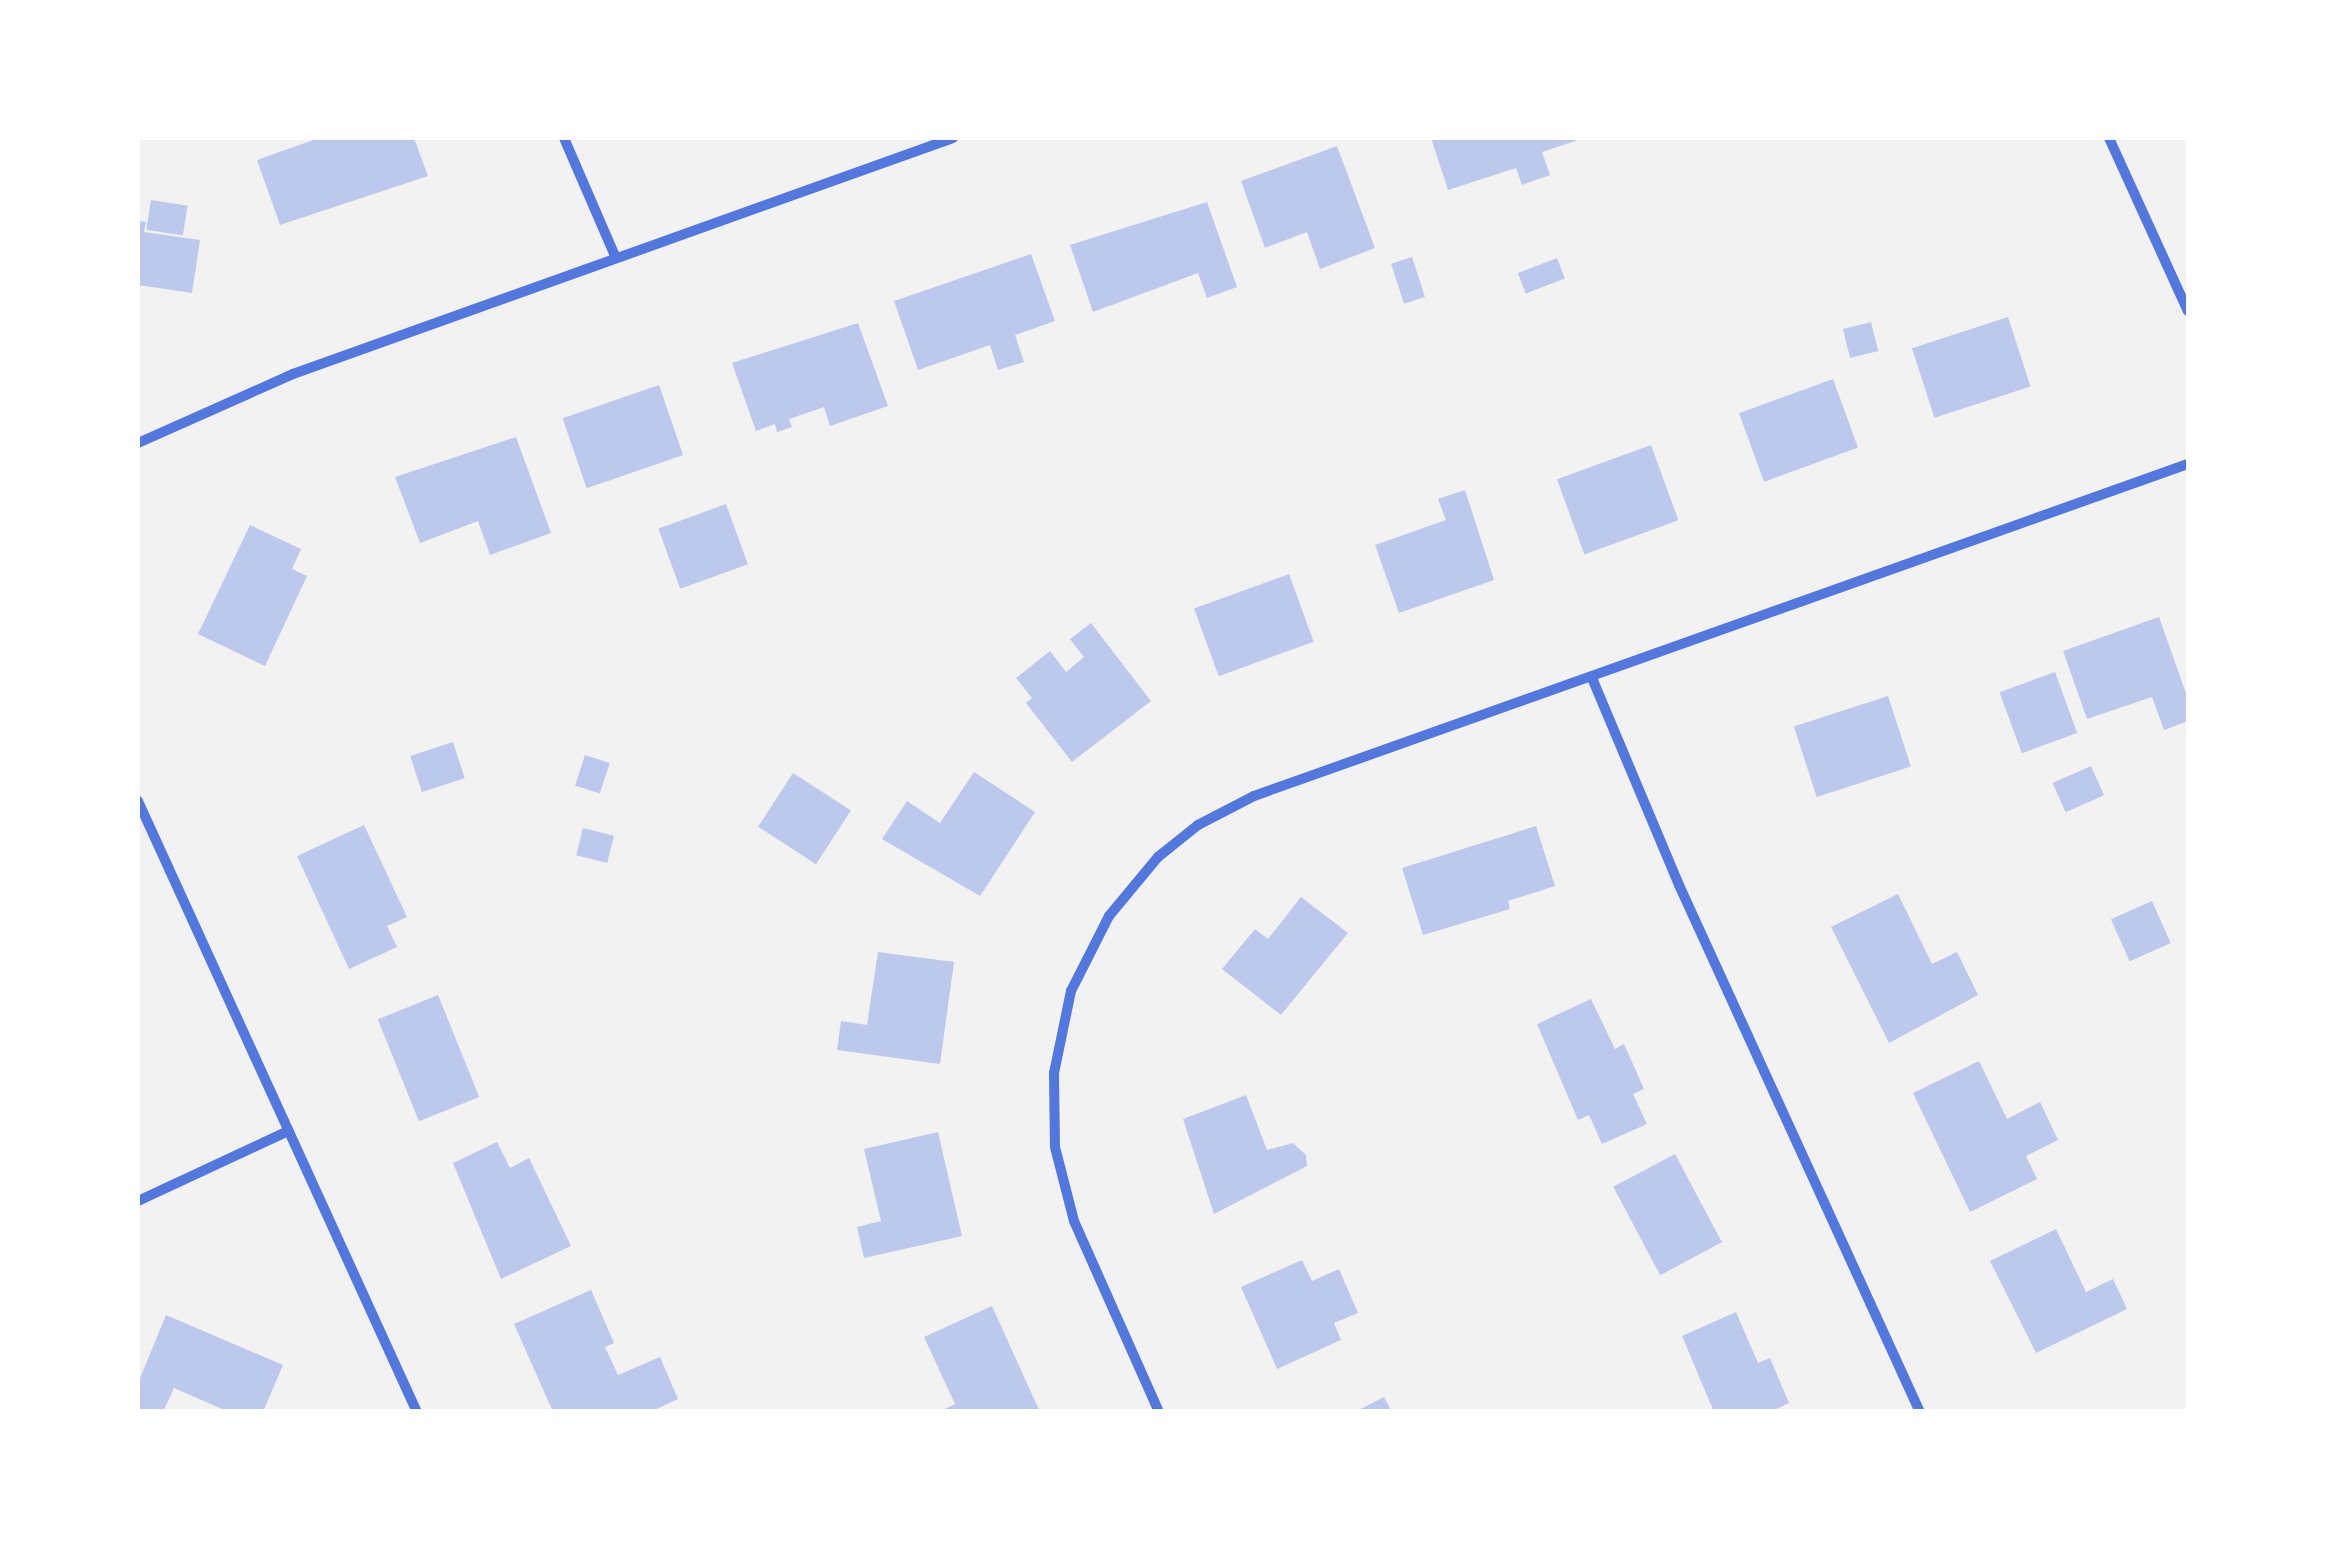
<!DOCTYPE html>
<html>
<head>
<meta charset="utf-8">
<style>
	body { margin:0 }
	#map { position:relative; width:2326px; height:1549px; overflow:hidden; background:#f2f2f2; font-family:Jost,sans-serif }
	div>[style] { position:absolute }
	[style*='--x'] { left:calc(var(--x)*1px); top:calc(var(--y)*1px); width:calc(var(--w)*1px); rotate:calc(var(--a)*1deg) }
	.building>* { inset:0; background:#bdc9ec; transform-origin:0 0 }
	.minor>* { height:10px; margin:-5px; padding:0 5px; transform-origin:5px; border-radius:5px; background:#5277de }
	span { translate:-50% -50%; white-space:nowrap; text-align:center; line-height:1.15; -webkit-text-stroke:8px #fff; paint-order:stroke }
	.frame { position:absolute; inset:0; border:140px solid #fff; pointer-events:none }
</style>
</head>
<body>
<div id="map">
	<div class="building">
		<i style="clip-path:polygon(319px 138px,414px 138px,428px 176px,280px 225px,257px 160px)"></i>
		<i style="clip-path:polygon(1431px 138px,1584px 138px,1542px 152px,1550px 175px,1522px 185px,1516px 168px,1448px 190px)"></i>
		<i style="clip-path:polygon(1337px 146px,1375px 248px,1320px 269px,1307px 232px,1265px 248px,1241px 181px)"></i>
		<i style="left:151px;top:200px;width:37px;height:30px;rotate:9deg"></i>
		<i style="clip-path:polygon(1207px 202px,1237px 287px,1207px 298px,1198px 273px,1093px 312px,1070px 245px)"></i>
		<i style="clip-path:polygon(138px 221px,146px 222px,144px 232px,200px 240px,192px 293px,138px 285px)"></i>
		<i style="clip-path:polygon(1031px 254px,1055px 321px,1015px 335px,1024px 362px,998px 370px,990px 345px,918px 370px,894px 301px)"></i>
		<i style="left:1412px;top:257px;width:42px;height:22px;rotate:72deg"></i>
		<i style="left:1557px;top:258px;width:22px;height:42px;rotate:69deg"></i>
		<i style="left:2008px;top:317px;width:73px;height:101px;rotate:72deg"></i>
		<i style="left:1871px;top:322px;width:30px;height:29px;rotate:76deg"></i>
		<i style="clip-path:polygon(858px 323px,888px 406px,830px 426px,824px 407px,789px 419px,792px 427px,777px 432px,775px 424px,756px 431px,732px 363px)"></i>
		<i style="left:1833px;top:379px;width:73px;height:100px;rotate:70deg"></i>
		<i style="left:659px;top:385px;width:74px;height:102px;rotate:71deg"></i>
		<i style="clip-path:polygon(516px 437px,551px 533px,490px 555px,478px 521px,420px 543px,395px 477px)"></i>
		<i style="left:1651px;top:445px;width:80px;height:100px;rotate:70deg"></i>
		<i style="clip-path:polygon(1465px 490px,1494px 580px,1399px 613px,1375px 545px,1446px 520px,1438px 499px)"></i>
		<i style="left:726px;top:504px;width:64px;height:72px;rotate:70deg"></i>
		<i style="clip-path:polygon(250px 525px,301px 549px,292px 569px,307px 576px,265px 666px,198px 634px)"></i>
		<i style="left:1289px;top:574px;width:72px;height:101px;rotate:70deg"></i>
		<i style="clip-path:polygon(2159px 617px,2188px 699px,2188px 721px,2164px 730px,2152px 697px,2087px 719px,2063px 651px)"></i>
		<i style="clip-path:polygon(1091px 623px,1151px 701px,1072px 762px,1026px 703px,1032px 698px,1016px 678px,1050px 651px,1066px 672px,1084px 657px,1070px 639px)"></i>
		<i style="left:2055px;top:672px;width:65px;height:59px;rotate:70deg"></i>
		<i style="left:1888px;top:696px;width:74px;height:99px;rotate:72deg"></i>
		<i style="left:453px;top:742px;width:38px;height:45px;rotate:72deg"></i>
		<i style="left:585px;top:755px;width:26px;height:32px;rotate:18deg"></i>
		<i style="left:2091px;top:766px;width:32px;height:42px;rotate:66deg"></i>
		<i style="clip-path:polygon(974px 772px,1035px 812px,980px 896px,882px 839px,907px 801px,940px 823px)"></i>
		<i style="left:793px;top:773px;width:69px;height:64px;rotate:33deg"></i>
		<i style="clip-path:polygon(364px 825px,407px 917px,387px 926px,397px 947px,349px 969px,297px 856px)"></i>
		<i style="clip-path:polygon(1536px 826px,1555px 886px,1508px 901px,1510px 909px,1423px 935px,1402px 868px)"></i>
		<i style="left:583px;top:828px;width:32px;height:28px;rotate:14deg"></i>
		<i style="clip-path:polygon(1898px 894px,1932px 964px,1957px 952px,1978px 995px,1889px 1043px,1831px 927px)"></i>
		<i style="clip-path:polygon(1301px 897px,1348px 933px,1281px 1015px,1222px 969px,1255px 929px,1268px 939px)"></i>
		<i style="left:2152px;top:901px;width:46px;height:45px;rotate:66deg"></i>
		<i style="clip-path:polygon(878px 952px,954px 962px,940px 1064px,837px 1050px,841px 1021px,867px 1025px)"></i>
		<i style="left:438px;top:995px;width:110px;height:65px;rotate:68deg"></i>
		<i style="clip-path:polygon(1591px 999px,1615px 1049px,1624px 1044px,1644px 1089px,1633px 1094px,1647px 1124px,1602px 1144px,1589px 1115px,1578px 1120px,1537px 1024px)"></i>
		<i style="clip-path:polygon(1979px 1061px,2007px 1119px,2040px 1102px,2058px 1140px,2026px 1156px,2037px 1179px,1970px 1212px,1913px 1093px)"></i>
		<i style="clip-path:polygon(1246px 1095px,1267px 1150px,1293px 1143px,1306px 1155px,1307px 1166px,1214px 1214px,1183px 1119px)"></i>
		<i style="clip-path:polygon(938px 1132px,962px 1236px,864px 1258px,857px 1227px,881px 1221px,864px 1149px)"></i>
		<i style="clip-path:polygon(497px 1142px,510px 1168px,529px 1158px,571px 1246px,501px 1279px,453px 1163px)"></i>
		<i style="left:1675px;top:1154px;width:100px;height:70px;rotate:62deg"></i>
		<i style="clip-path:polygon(2056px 1229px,2086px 1292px,2113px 1279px,2127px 1309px,2036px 1353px,1990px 1261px)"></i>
		<i style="clip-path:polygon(1302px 1260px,1312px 1281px,1339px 1269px,1358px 1313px,1334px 1323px,1341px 1340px,1277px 1369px,1241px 1287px)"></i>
		<i style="clip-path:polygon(591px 1290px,614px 1343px,605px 1347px,618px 1375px,660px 1357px,678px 1399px,650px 1412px,553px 1412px,514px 1324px)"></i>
		<i style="clip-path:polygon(992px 1306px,1040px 1412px,939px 1412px,955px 1404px,924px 1337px)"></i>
		<i style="clip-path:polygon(1736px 1312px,1758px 1363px,1770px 1358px,1789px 1403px,1770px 1412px,1714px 1412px,1682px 1336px)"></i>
		<i style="clip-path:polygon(166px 1315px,283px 1365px,263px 1412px,229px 1412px,174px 1388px,163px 1412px,138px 1409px,138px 1383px)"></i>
		<i style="clip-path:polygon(1384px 1397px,1392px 1412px,1355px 1412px)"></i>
	</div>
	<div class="minor">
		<i style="--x:564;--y:138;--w:129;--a:66.6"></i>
		<i style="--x:2109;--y:138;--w:190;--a:65.5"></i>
		<i style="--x:138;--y:443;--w:170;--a:-24"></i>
		<i style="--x:293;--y:374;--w:701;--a:-19.68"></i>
		<i style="--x:1592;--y:678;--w:225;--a:67.2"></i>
		<i style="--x:1679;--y:885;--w:579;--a:65.43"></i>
		<i style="--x:138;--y:801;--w:672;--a:65.46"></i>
		<i style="--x:138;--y:1201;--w:166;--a:-25"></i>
		<i style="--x:1159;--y:1412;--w:209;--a:-114"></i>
		<i style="--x:1074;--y:1221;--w:76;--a:-104.4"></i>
		<i style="--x:1055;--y:1147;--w:74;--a:-90.8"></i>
		<i style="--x:1054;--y:1073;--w:84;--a:-78.3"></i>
		<i style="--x:1071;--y:991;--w:84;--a:-63.1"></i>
		<i style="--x:1109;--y:916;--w:77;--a:-50.3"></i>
		<i style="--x:1158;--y:857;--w:51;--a:-38.7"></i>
		<i style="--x:1198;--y:825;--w:63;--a:-27.4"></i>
		<i style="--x:1254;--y:796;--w:991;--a:-19.57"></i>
	</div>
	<div class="frame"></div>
</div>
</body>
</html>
